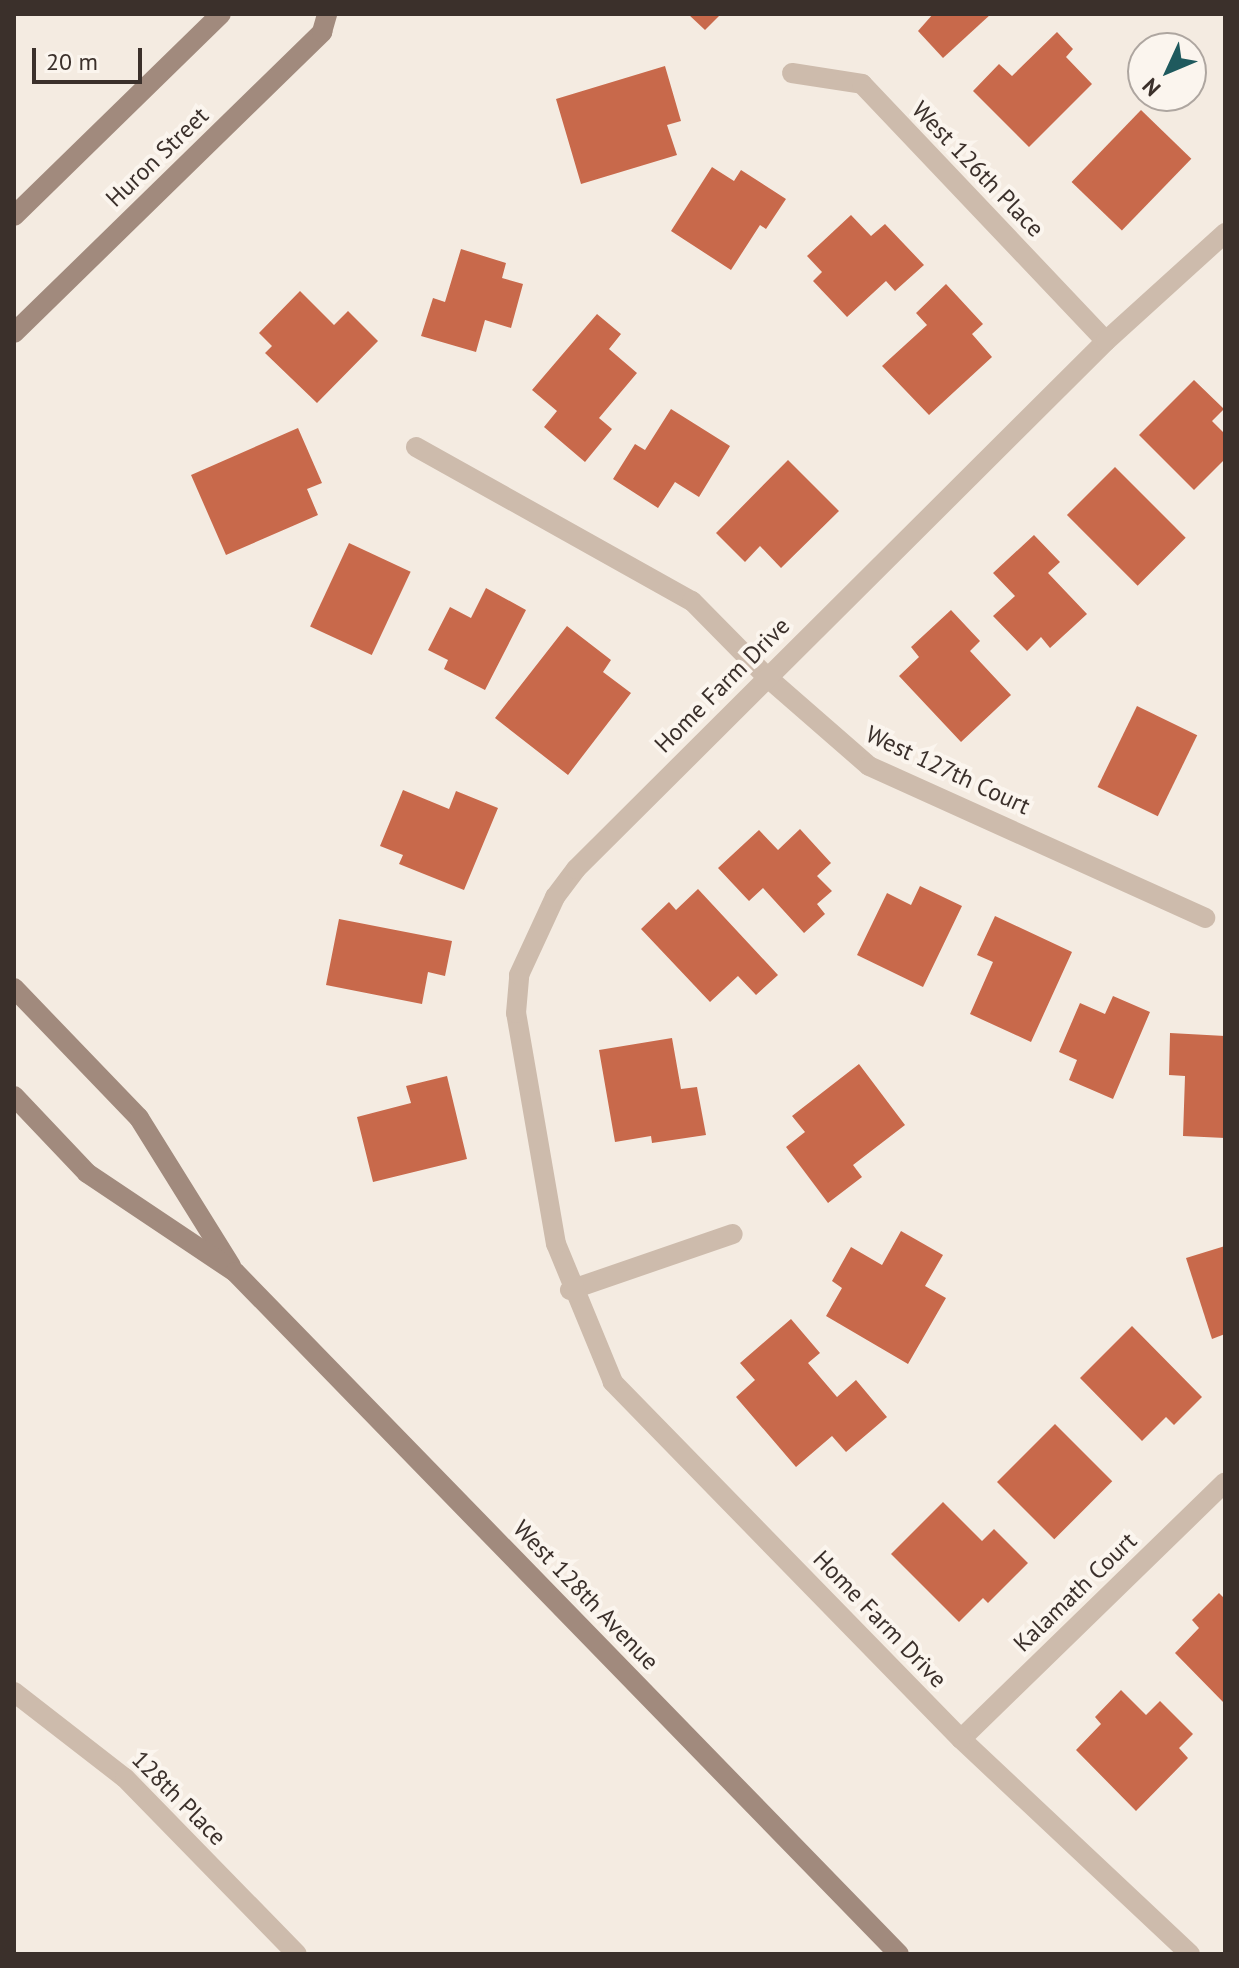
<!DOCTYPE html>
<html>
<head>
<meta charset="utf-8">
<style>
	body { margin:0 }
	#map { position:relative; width:1239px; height:1968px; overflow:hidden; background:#f4ebe1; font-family:"PT Sans",sans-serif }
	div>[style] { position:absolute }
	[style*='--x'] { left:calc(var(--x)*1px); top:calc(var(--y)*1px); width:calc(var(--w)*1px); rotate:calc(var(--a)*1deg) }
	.building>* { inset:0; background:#c8694b; transform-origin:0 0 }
	.street>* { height:20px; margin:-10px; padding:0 10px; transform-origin:10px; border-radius:10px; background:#cdbbac }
	.secondary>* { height:20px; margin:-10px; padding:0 10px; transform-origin:10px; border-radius:10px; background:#a18a7d }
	span { translate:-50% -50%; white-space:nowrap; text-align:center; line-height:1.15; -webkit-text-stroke:8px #fbf5ee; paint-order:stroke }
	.street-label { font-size:24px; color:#3b302b }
	.frame { position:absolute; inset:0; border:16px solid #3b302b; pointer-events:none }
	.north { position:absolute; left:1127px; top:32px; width:80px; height:80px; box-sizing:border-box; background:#fbf5ee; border:2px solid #aea6a0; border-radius:50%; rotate:226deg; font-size:22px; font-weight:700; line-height:32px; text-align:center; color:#3b302b }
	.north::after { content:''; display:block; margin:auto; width:28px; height:36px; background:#1f5a5e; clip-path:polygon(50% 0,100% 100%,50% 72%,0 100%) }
	.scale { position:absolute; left:32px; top:48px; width:110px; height:36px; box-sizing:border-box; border:4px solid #3b302b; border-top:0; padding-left:10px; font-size:24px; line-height:28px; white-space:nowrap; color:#3b302b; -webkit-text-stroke:6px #fbf5ee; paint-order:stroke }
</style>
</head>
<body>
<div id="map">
	<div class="building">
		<i style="clip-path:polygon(688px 14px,721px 14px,705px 30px)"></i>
		<i style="clip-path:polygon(933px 14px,991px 14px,943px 58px,918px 31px)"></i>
		<i style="clip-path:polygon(1057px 32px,1073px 49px,1066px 57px,1092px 84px,1029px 147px,973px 91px,999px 64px,1012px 76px)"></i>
		<i style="clip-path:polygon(665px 66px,681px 121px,667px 125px,677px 155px,581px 184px,556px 99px)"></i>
		<i style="left:1141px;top:110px;width:70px;height:100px;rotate:44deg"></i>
		<i style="clip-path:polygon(712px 167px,734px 181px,741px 170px,786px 199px,766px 229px,760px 225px,731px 270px,671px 231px)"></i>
		<i style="clip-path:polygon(851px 215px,871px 236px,885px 224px,924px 265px,895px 291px,886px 281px,847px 317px,813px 281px,822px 272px,807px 256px)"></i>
		<i style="clip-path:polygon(461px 249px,506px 263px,502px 278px,523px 284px,511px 328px,485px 320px,476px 352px,421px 336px,433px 298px,445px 302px)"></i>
		<i style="clip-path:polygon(946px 284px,983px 324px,972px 334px,992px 357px,929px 415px,882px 366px,927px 325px,916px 313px)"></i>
		<i style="clip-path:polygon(300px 291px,334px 325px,348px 311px,378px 341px,317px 403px,265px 353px,272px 346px,259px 333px)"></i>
		<i style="clip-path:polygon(597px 314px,621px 334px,609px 349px,637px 373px,599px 418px,612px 429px,585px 462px,544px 427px,557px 411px,532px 390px)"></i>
		<i style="clip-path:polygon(1194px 380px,1224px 409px,1212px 421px,1225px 434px,1225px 459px,1194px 490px,1139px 435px)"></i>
		<i style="clip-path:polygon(671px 409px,730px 446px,699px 497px,675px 482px,658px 508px,613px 479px,635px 444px,645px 450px)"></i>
		<i style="clip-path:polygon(298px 428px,322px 483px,307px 489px,318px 515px,226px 555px,191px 475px)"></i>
		<i style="clip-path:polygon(788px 460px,839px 511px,781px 568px,760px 546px,745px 562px,716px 533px)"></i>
		<i style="left:1115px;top:467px;width:100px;height:68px;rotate:45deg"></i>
		<i style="clip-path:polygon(1034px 535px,1060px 562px,1048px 573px,1087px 614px,1050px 648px,1041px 637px,1027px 651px,993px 616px,1015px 596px,993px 573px)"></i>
		<i style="left:349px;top:543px;width:68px;height:92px;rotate:25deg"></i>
		<i style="clip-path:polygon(486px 588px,526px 610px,485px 690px,444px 669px,448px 660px,428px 650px,450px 607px,471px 618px)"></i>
		<i style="clip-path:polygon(951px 610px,980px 641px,970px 651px,1011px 695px,961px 742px,899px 676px,919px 657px,911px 647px)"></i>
		<i style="clip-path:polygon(567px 626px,611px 660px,603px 672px,631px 693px,568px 775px,495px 718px)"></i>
		<i style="left:1137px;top:706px;width:67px;height:90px;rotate:26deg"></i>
		<i style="clip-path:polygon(403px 790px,449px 809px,456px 791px,498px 808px,464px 890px,399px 864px,403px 855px,380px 846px)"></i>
		<i style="clip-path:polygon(800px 829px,831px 863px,817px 876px,832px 891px,817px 904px,825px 914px,804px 933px,763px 888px,749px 901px,718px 868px,759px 830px,778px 850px)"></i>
		<i style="clip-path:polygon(920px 886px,962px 906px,923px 987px,857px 955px,887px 893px,911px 905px)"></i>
		<i style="clip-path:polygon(698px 889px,778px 975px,756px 995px,738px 976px,710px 1002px,641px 929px,669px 902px,676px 910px)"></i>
		<i style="clip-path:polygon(995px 916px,1072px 952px,1031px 1042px,970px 1014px,993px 962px,977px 955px)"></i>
		<i style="clip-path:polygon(339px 919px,452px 941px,445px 976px,428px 972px,422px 1004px,326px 985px)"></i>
		<i style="clip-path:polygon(1113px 996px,1150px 1012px,1113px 1099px,1069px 1080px,1077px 1060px,1059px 1052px,1080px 1003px,1105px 1014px)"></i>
		<i style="clip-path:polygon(1170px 1033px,1225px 1036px,1225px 1138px,1183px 1136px,1185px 1076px,1169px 1075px)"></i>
		<i style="clip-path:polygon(672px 1038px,681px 1089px,697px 1087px,706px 1135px,652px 1143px,651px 1136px,615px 1142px,599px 1050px)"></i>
		<i style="clip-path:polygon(859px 1064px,905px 1125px,853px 1165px,862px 1177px,828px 1203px,786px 1147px,805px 1132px,792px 1116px)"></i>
		<i style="clip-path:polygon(447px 1076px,467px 1159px,373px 1182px,357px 1117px,411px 1103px,406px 1086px)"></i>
		<i style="clip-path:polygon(901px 1231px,943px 1255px,925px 1286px,946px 1298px,908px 1364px,826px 1316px,842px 1288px,832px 1281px,851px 1247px,882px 1265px)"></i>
		<i style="clip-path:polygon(1225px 1246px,1225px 1334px,1212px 1339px,1186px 1258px)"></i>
		<i style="clip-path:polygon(791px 1319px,820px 1353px,808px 1363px,837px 1397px,856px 1380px,887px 1417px,846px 1452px,832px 1436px,796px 1467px,736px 1397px,755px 1380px,740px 1363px)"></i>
		<i style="clip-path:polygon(1132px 1326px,1202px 1397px,1174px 1425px,1166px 1417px,1142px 1441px,1080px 1378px)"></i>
		<i style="left:1055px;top:1424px;width:81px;height:82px;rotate:45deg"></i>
		<i style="clip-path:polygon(943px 1502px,982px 1541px,994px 1529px,1028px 1563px,988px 1603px,983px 1598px,959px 1622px,891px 1554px)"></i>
		<i style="clip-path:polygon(1219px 1593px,1225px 1599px,1225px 1704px,1175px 1653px,1199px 1628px,1192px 1620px)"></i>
		<i style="clip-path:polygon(1121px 1690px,1146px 1715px,1160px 1701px,1193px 1734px,1179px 1748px,1188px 1758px,1136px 1811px,1076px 1750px,1101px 1724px,1095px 1717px)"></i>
	</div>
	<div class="street">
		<i style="--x:792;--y:73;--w:71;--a:8.9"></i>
		<i style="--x:862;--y:84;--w:354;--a:46.5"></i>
		<i style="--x:416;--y:447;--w:316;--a:29.2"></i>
		<i style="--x:692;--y:601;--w:107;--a:45.4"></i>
		<i style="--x:767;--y:677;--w:135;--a:41.1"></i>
		<i style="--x:869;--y:766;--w:369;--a:24.3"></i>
		<i style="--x:570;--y:1290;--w:172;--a:-19"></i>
		<i style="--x:14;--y:1692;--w:140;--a:37.8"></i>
		<i style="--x:125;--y:1778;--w:246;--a:45.7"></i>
		<i style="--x:961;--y:1739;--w:368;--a:-44.2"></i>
		<i style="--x:1190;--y:1954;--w:314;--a:-136.8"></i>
		<i style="--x:961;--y:1739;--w:499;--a:-134.3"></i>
		<i style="--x:613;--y:1382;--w:149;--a:-112.4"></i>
		<i style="--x:556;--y:1244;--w:234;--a:-99.8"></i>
		<i style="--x:516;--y:1013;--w:38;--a:-85"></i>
		<i style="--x:519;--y:975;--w:86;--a:-65.2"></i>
		<i style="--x:555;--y:897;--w:35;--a:-53"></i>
		<i style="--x:576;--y:869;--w:748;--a:-44.89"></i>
		<i style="--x:1106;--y:341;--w:161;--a:-42.2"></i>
	</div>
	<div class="secondary">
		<i style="--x:14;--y:216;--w:289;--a:-44.3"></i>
		<i style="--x:14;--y:333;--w:431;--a:-44.3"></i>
		<i style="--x:322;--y:32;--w:19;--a:-74"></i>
		<i style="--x:14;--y:988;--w:180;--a:46.1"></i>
		<i style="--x:139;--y:1118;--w:174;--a:58.1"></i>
		<i style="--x:14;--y:1096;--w:106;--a:46.5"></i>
		<i style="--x:87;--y:1173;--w:178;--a:33.8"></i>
		<i style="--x:235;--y:1272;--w:952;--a:45.77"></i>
	</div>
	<div class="street-label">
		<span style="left:157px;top:157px;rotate:-44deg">Huron Street</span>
		<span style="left:978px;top:169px;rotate:46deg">West 126th Place</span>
		<span style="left:722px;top:685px;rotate:-45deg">Home Farm Drive</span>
		<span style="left:948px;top:770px;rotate:25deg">West 127th Court</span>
		<span style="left:1075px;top:1592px;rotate:-44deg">Kalamath Court</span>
		<span style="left:586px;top:1595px;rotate:46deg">West 128th Avenue</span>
		<span style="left:880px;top:1619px;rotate:46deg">Home Farm Drive</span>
		<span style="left:179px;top:1798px;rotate:45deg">128th Place</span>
	</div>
	<div class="frame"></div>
	<div class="north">N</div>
	<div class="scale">20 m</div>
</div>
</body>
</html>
